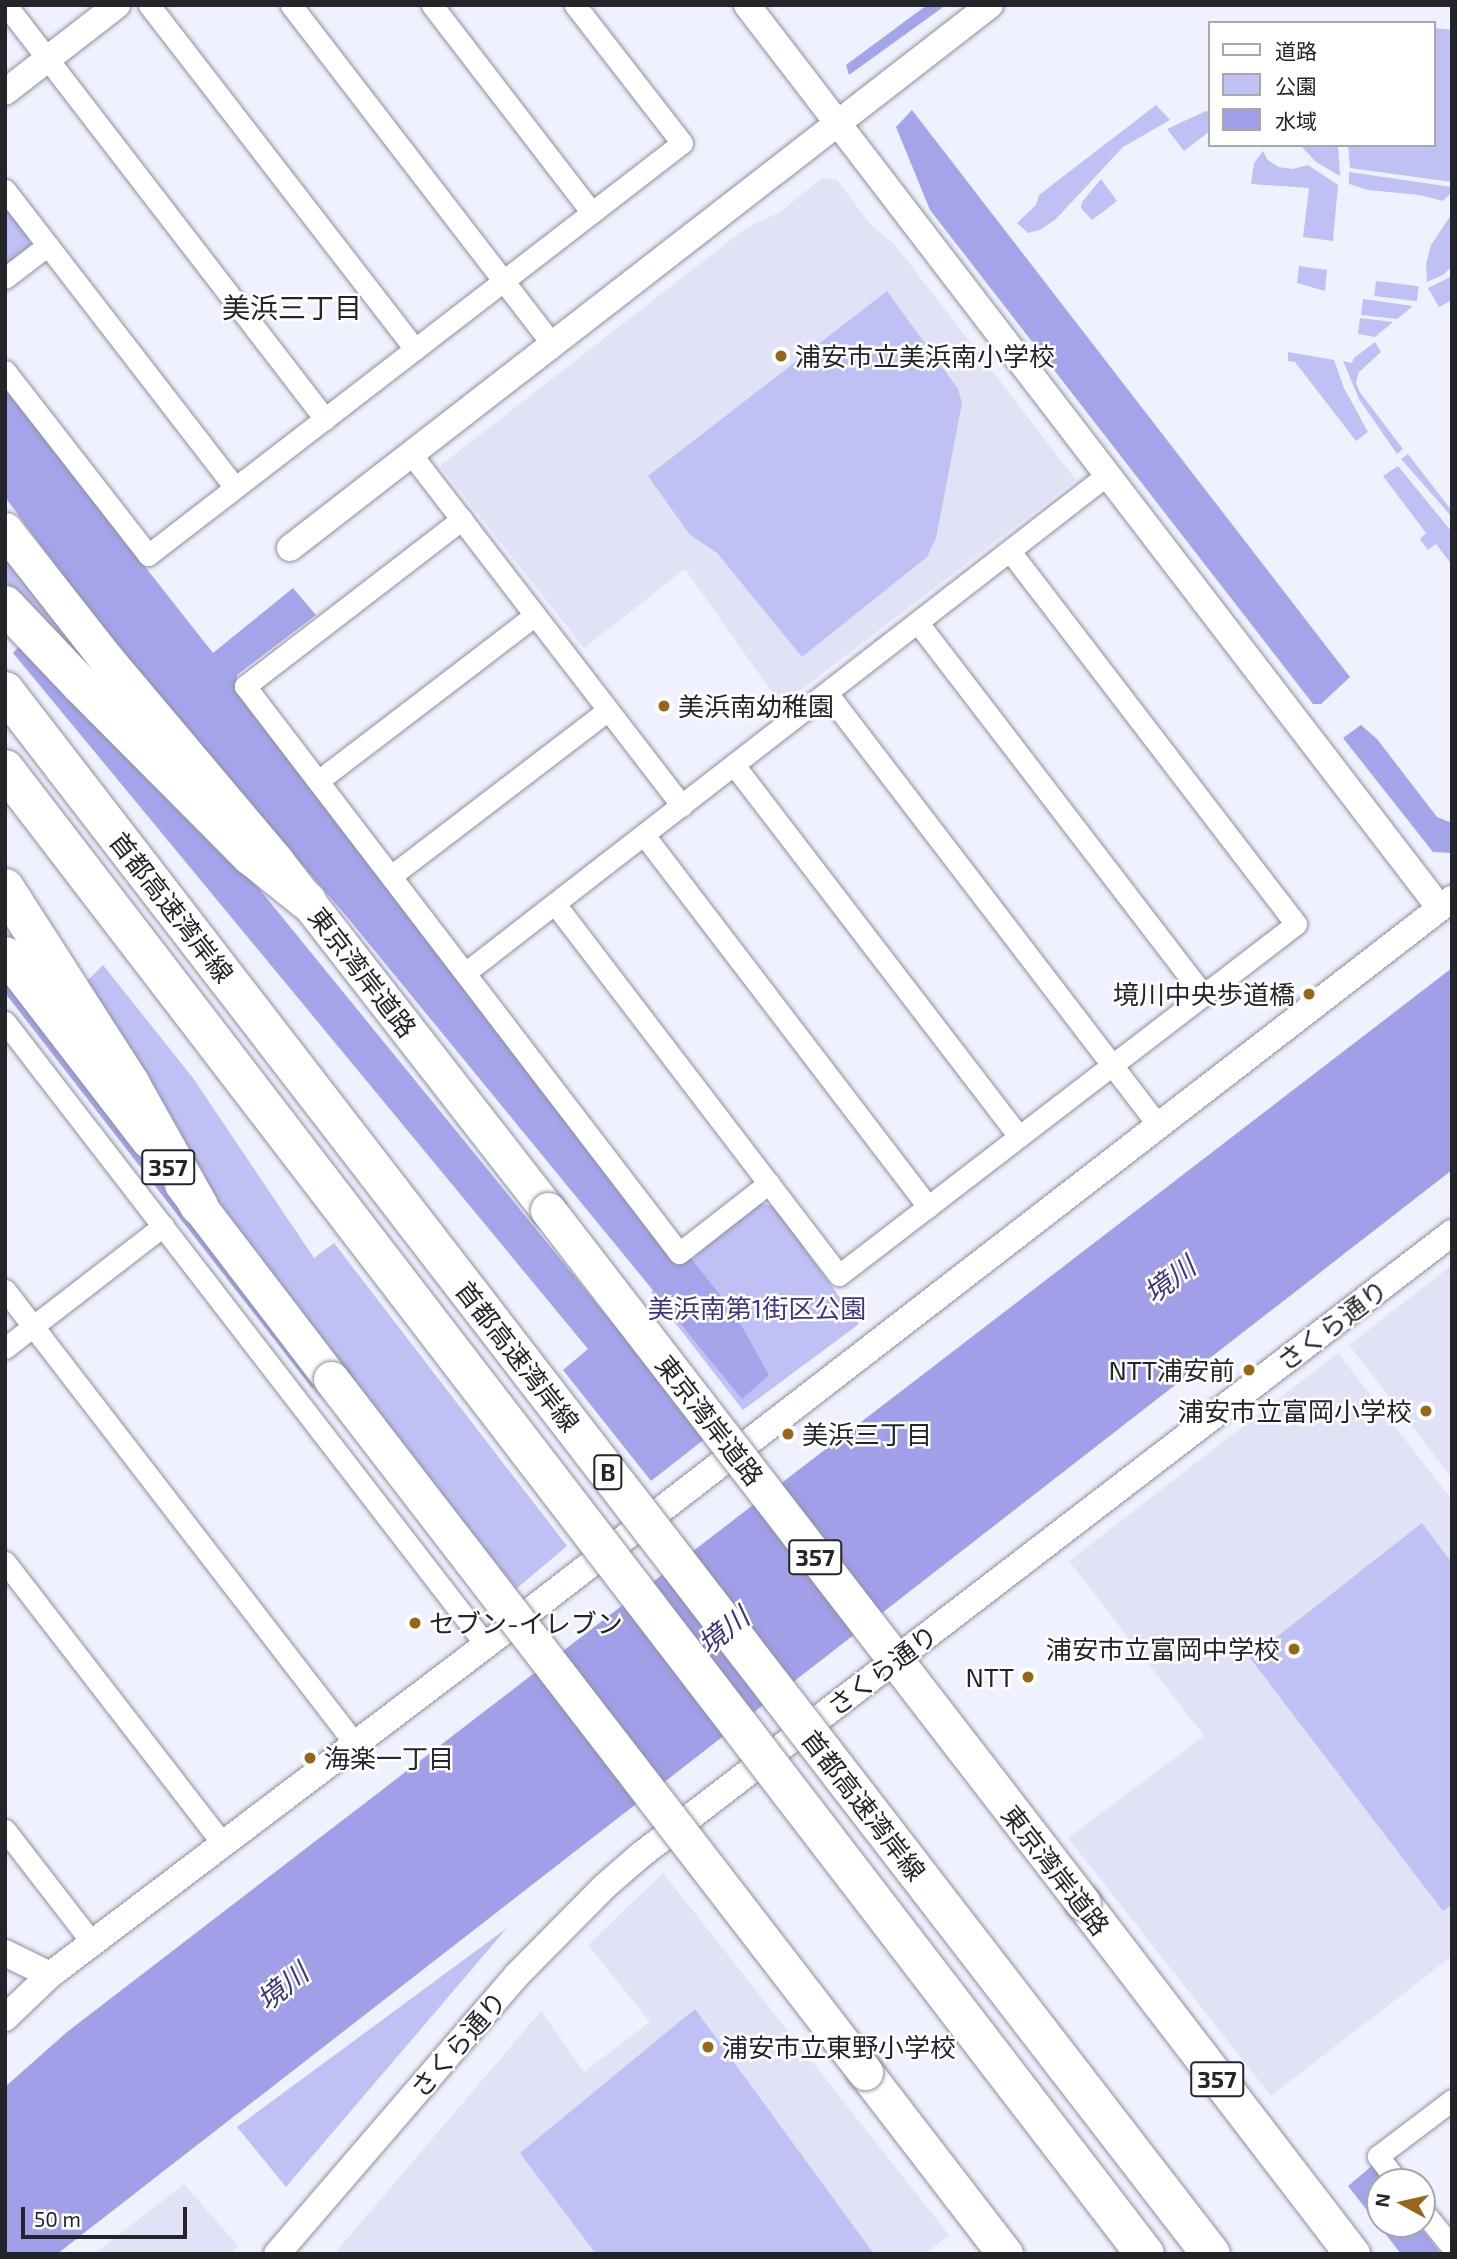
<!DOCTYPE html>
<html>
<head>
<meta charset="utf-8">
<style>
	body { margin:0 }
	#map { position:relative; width:1457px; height:2259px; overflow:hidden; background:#f0f1ff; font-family:"Exo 2","Noto Sans JP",sans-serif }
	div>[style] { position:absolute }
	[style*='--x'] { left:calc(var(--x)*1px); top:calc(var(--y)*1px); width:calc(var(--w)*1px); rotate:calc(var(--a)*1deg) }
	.built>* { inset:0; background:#e1e2f5 }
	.green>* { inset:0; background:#bfc0f4; transform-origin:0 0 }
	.forest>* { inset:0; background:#a4a4eb }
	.water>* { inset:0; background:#a09fe7 }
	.roads { filter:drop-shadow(0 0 2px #8f909f) drop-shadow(0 0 2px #8f909f) }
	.minor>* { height:21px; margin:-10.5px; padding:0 10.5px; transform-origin:10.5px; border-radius:10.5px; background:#fff }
	.tertiary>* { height:26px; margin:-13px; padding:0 13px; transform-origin:13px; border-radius:13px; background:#fff }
	.trunk>* { height:35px; margin:-17.5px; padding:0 17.5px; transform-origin:17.5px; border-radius:17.5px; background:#fff }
	.motorway>* { height:38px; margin:-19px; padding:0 19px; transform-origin:19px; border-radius:19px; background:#fff }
	.bridges { filter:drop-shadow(0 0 2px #8f909f) drop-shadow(0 0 2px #8f909f) }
	.trunk-bridge>* { height:35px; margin:-17.5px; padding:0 17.5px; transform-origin:17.5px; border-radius:17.5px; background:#fff }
	.motorway-bridge>* { height:38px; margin:-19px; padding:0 19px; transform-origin:19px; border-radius:19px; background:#fff }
	.dots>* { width:19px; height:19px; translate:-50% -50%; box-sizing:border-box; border:4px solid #fff; border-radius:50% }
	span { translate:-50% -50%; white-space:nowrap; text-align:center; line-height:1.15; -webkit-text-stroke:5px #fff; paint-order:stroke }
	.shield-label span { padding:2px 5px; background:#fff; border:2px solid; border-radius:5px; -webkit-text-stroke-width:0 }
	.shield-label { font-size:24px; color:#24252b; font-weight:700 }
	.poi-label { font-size:26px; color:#24252b }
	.left { translate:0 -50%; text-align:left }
	.right { translate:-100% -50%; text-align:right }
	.street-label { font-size:26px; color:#24252b }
	.park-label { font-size:26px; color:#3e3486 }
	.neighbourhood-label { font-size:28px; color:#24252b }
	.water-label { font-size:28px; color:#3d3385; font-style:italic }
	.frame { position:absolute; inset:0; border:7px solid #24252b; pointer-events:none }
	.legend { position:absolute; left:1208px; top:21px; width:228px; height:126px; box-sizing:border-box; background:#fff; border:2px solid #a7a8aa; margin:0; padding:9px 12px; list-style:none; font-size:21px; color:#24252b }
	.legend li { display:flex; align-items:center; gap:14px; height:35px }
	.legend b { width:35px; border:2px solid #a7a8aa }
	.north { position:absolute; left:1366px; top:2168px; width:70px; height:70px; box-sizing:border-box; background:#fff; border:2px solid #a7a8aa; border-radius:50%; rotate:278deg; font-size:19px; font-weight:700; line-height:28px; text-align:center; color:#24252b }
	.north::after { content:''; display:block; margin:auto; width:24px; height:32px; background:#976718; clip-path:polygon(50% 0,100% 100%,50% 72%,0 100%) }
	.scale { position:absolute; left:21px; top:2207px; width:166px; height:32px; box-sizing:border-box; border:4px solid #24252b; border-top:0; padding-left:9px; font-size:21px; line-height:24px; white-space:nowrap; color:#24252b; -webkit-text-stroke:5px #fff; paint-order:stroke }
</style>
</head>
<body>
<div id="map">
	<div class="built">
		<i style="clip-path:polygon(822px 178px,837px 180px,871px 225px,896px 246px,1076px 480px,781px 705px,685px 569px,584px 648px,440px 466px,746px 228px,780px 212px)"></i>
		<i style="clip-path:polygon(1452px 1265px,1452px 1478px,1349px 1345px)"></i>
		<i style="clip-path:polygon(1338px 1353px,1452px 1500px,1452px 1956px,1271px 2096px,1068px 1838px,1204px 1736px,1069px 1561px)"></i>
		<i style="clip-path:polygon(663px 1873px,949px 2235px,925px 2254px,334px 2254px,541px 2011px,584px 2072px,650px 2022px,588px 1945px)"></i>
		<i style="clip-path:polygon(184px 2184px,238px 2246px,231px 2254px,94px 2254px)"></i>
	</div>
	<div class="green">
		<i style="clip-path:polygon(1434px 28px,1452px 30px,1452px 182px,1350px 168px,1348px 145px,1434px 145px)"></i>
		<i style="clip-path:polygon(1156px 105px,1170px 120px,1123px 147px,1056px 219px,1040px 230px,1028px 233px,1017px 223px,1036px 205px,1039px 195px)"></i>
		<i style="clip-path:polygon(1206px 111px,1210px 112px,1210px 131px,1184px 151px,1167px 129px)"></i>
		<i style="clip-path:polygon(1300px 145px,1338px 145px,1340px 176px,1316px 162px)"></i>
		<i style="clip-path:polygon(1263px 151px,1267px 159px,1278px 167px,1293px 169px,1308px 165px,1338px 185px,1333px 241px,1303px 237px,1309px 188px,1251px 184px,1254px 163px)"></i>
		<i style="clip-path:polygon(1349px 172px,1452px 187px,1452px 192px,1443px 201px,1420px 195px,1368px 190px,1349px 184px)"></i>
		<i style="clip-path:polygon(1101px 179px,1117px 201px,1092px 220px,1081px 208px,1082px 202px)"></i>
		<i style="clip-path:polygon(5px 206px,29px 237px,30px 248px,5px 266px)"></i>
		<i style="clip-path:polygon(1451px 215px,1452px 266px,1443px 275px,1427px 282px,1426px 264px,1431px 245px)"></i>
		<i style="clip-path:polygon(1299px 266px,1327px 270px,1325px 291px,1297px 283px)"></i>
		<i style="clip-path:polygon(1452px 276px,1452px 300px,1439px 307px,1428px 288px)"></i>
		<i style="left:1376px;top:281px;width:43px;height:15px;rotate:7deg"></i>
		<i style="clip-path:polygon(887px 291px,958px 389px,962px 403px,936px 538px,927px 557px,802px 657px,717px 553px,690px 535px,648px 476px)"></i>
		<i style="clip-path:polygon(1363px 299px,1413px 306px,1397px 319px,1361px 315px)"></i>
		<i style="clip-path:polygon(1360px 318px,1393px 322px,1375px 337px,1358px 334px)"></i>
		<i style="clip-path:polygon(1375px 342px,1381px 352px,1359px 372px,1356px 382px,1359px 391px,1403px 449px,1397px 454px,1359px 399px,1343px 361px,1352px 363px,1354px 358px)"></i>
		<i style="clip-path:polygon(1288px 352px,1334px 360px,1344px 388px,1368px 432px,1356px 441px,1295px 362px,1288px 361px)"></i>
		<i style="clip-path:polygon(1408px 454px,1452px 511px,1452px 517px,1401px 459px)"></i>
		<i style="clip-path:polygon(1398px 466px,1452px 532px,1452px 565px,1436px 544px,1428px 550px,1420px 539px,1426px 533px,1383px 476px)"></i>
		<i style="clip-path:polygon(5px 550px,149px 732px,43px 626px,5px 582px)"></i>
		<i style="clip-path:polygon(103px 965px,193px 1078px,314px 1258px,334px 1243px,567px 1546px,516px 1589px,236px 1233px,81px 987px)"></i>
		<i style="clip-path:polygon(760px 1203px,774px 1206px,859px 1324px,743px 1410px,651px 1292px)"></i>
		<i style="clip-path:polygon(1422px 1523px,1452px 1563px,1452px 1904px,1443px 1911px,1250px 1658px)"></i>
		<i style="clip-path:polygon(507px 1928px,286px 2187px,237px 2127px)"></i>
		<i style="clip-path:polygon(695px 2009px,874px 2254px,596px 2254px,520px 2153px)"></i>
	</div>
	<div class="forest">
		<i style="clip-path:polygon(927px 5px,946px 5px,849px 75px,846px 65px)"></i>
		<i style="clip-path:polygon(912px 110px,1350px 677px,1321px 704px,1313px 704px,930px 210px,896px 127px)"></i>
		<i style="clip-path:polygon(5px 389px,213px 653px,293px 588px,316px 615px,237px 675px,237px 682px,735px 1314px,769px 1375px,742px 1399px,347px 917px,119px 651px,5px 497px)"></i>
		<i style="clip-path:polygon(24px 641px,217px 837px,706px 1438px,651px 1481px,563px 1370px,588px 1349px,13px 653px)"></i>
		<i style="clip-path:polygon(1361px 725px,1377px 739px,1437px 817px,1452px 823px,1452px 853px,1433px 852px,1343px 738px)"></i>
		<i style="clip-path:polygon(5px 980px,259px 1311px,317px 1385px,312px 1388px,5px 993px)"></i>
		<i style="clip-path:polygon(1373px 2165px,1386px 2182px,1380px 2182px,1380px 2224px,1418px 2224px,1441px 2254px,1401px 2254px,1348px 2186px)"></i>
	</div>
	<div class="water">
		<i style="clip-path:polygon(1452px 968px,1452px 1170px,57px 2254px,5px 2254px,5px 2087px,67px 2032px)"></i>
	</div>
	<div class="roads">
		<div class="minor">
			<i style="--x:6;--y:5;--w:523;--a:52.38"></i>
			<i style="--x:149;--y:5;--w:435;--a:52.3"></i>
			<i style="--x:291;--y:5;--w:429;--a:52.4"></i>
			<i style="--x:432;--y:5;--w:262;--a:52.4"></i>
			<i style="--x:5;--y:190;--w:376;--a:52.3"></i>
			<i style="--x:5;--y:278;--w:54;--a:-37.5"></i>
			<i style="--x:5;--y:371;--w:233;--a:52.1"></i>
			<i style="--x:148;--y:555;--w:674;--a:-37.65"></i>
			<i style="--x:682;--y:143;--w:175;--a:-127.8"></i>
			<i style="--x:411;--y:454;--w:444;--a:52.4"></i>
			<i style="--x:462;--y:519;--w:274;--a:142.4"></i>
			<i style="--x:245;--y:686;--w:714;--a:52.57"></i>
			<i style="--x:679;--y:1253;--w:114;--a:-37.9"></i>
			<i style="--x:918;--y:623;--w:469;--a:52.5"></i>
			<i style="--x:827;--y:693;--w:544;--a:52.54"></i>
			<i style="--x:734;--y:765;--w:468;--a:52.5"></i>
			<i style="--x:318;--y:781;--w:273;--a:-37.4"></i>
			<i style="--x:644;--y:835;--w:468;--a:52.6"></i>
			<i style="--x:391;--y:876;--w:273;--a:-37.4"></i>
			<i style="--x:555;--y:904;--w:467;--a:52.6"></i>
			<i style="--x:839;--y:1275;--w:576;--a:-37.53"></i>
			<i style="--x:1296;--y:924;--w:470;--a:-127.5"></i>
			<i style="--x:465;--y:973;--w:814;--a:-37.81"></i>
			<i style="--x:5;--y:1022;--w:787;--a:52.33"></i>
			<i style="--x:5;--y:1290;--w:575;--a:52.35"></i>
			<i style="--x:5;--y:1348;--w:200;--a:-37.7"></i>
			<i style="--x:5;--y:1562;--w:358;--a:52.3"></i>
			<i style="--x:5;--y:1830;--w:144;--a:52.3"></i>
			<i style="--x:1398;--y:2182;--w:33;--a:-128"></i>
			<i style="--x:1378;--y:2156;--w:93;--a:-37.1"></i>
			<i style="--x:1422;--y:2210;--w:48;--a:51"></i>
		</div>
		<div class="tertiary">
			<i style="--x:747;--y:5;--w:1138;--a:52.5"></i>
			<i style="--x:5;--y:92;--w:142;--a:-37.8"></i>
			<i style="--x:290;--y:548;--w:886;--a:-37.8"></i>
			<i style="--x:5;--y:1953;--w:50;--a:26.1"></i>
			<i style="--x:5;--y:2018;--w:62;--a:-43.7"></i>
			<i style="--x:50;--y:1975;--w:547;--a:-37.12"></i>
			<i style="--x:486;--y:1645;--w:1221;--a:-37.68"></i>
			<i style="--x:277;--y:2254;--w:368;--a:-49.3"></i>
			<i style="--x:517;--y:1975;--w:125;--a:-45.3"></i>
			<i style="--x:605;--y:1886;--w:49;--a:-40.9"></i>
			<i style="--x:642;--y:1854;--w:1021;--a:-37.48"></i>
		</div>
		<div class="trunk">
			<i style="--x:5;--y:530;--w:165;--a:51.9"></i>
			<i style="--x:107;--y:660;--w:263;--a:49.9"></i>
			<i style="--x:276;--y:861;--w:442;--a:52.1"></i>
			<i style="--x:5;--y:954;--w:235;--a:52.4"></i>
			<i style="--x:182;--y:1184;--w:245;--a:52.6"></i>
			<i style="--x:1083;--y:1903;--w:442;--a:52.5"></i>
			<i style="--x:865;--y:2072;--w:230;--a:52.4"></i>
		</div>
		<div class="motorway">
			<i style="--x:5;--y:605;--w:110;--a:46.5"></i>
			<i style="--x:81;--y:685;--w:241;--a:45.2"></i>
			<i style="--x:251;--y:856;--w:72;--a:38.8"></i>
			<i style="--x:5;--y:888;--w:232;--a:57.3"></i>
			<i style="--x:130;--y:1083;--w:141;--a:60.7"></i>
		</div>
	</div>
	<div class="bridges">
		<div class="trunk-bridge">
			<i style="--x:548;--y:1210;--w:875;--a:52.33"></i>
			<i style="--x:331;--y:1379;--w:875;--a:52.38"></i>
		</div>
		<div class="motorway-bridge">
			<i style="--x:5;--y:691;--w:1974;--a:52.35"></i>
			<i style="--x:5;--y:769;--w:1872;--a:52.49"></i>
		</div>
	</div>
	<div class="dots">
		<i style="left:781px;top:356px;background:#976718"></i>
		<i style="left:664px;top:706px;background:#976718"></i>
		<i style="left:1309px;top:994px;background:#976718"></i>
		<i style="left:1249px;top:1370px;background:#976718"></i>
		<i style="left:1426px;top:1411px;background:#976718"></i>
		<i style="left:788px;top:1434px;background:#976718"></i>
		<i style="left:415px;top:1623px;background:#976718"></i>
		<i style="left:1294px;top:1649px;background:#976718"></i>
		<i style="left:1028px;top:1677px;background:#976718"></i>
		<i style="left:310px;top:1758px;background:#976718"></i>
		<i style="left:708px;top:2047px;background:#976718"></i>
	</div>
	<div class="shield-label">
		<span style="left:168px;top:1167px">357</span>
		<span style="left:608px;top:1472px">B</span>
		<span style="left:815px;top:1557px">357</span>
		<span style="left:1217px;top:2079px">357</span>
	</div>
	<div class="poi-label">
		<span class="left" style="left:795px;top:356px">浦安市立美浜南小学校</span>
		<span class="left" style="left:678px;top:706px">美浜南幼稚園</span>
		<span class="right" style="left:1295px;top:994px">境川中央歩道橋</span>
		<span class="right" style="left:1235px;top:1370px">NTT浦安前</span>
		<span class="right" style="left:1412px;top:1411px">浦安市立富岡小学校</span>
		<span class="left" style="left:802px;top:1434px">美浜三丁目</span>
		<span class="left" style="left:429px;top:1623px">セブン-イレブン</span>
		<span class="right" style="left:1280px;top:1649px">浦安市立富岡中学校</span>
		<span class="right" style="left:1014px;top:1677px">NTT</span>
		<span class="left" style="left:324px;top:1758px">海楽一丁目</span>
		<span class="left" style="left:722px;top:2047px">浦安市立東野小学校</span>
	</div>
	<div class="street-label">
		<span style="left:172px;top:907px;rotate:52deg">首都高速湾岸線</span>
		<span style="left:363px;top:972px;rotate:52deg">東京湾岸道路</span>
		<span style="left:1332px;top:1325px;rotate:-37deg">さくら通り</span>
		<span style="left:518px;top:1356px;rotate:52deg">首都高速湾岸線</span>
		<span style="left:710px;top:1420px;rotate:52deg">東京湾岸道路</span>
		<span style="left:882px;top:1670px;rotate:-37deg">さくら通り</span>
		<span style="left:864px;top:1805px;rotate:52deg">首都高速湾岸線</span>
		<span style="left:1056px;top:1870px;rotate:52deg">東京湾岸道路</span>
		<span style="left:458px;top:2044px;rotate:-49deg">さくら通り</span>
	</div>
	<div class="park-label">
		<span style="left:757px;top:1308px">美浜南第1街区公園</span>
	</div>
	<div class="neighbourhood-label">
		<span style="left:292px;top:307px">美浜三丁目</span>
	</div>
	<div class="water-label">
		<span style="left:1169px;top:1279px;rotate:-37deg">境川</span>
		<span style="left:723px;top:1630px;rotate:-39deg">境川</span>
		<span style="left:282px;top:1986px;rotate:-39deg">境川</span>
	</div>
	<div class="frame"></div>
	<ul class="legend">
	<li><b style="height:9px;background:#fff"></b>道路</li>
	<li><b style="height:19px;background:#bfc0f4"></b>公園</li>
	<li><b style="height:19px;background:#a09fe7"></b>水域</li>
	</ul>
	<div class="north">N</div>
	<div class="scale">50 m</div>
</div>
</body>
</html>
